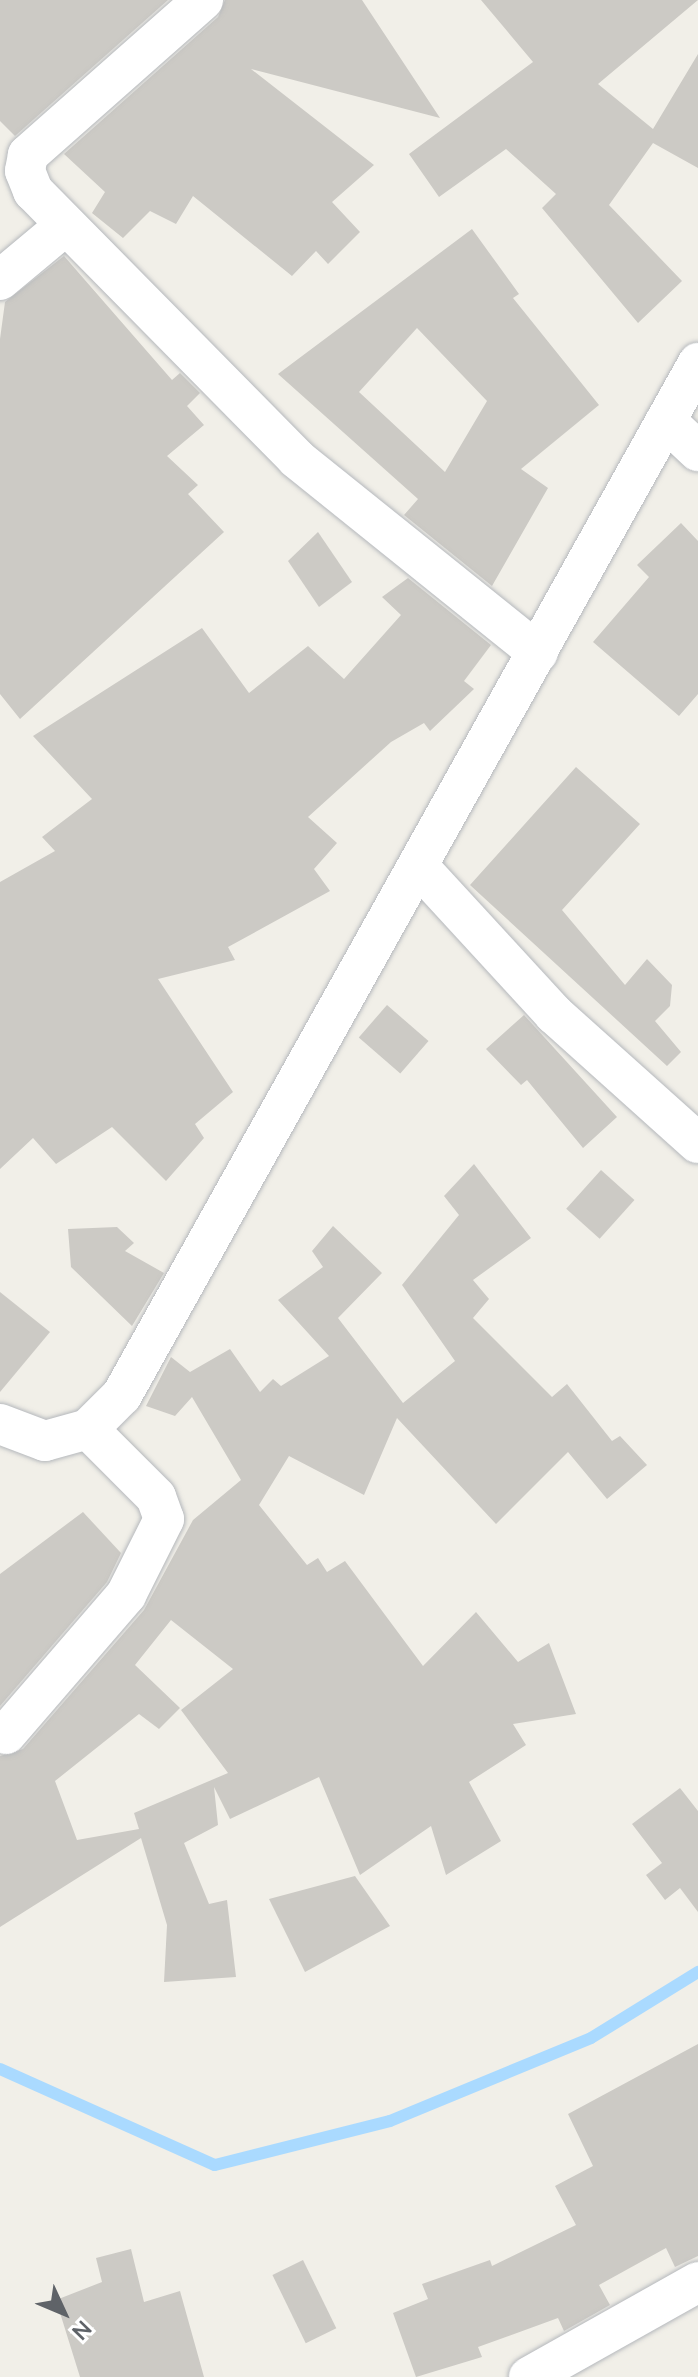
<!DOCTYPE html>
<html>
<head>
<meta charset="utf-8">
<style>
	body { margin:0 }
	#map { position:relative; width:698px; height:2377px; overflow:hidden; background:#f1efe8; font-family:"Nunito Sans",sans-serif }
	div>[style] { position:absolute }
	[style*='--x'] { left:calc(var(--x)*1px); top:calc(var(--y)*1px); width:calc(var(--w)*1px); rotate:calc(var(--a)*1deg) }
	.stream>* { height:12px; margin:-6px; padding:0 6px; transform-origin:6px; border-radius:6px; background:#aadaff }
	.building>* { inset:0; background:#cccac5; transform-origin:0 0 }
	.roads { filter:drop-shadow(0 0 2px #b5b8bc) drop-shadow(0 0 2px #b5b8bc) }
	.minor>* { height:40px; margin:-20px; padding:0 20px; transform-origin:20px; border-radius:20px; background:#fff }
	span { translate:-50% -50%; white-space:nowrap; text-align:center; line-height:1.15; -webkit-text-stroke:8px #fff; paint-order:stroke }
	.north { position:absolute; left:24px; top:2273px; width:80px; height:80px; -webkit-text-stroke:6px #fff; paint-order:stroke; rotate:134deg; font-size:22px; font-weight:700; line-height:32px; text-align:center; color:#5f6368 }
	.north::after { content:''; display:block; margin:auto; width:28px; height:36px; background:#5f6368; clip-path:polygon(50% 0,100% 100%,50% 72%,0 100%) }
</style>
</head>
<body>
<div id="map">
	<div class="stream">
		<i style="--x:0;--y:2069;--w:235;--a:24.1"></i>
		<i style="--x:215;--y:2165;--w:180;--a:-14.1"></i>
		<i style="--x:390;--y:2121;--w:217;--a:-22.4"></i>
		<i style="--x:591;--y:2038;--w:126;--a:-31.7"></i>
	</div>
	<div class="building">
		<i style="clip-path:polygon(0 0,168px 0,15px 136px,0 121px)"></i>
		<i style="clip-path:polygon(225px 0,362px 0,440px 118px,251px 69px,374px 165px,332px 202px,360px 232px,328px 264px,316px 251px,292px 276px,193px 196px,176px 224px,150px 211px,123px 238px,92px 213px,105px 192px,64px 154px,218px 17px)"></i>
		<i style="clip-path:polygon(481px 0,698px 0,598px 84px,653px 129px,698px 54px,698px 168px,653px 143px,609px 205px,682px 281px,638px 323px,542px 208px,556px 194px,506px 149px,439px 197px,409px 154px,533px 62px)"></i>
		<i style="clip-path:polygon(evenodd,472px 229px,519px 294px,513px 298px,599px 405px,521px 469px,548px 488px,492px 586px,404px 515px,418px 499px,278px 374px,472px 229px,417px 328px,487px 401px,445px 472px,359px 392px,417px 328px)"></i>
		<i style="clip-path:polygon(64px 256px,172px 380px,180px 373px,200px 393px,187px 406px,204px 425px,167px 456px,198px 485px,188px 494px,224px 532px,20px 719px,0 694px,0 339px,5px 302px)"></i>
		<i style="clip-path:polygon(681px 523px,698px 541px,698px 694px,679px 716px,593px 642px,649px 577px,637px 565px)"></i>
		<i style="clip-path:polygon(318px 532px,352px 582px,319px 607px,288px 561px)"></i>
		<i style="clip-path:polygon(408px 578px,491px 645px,464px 681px,474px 689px,430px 731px,424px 723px,391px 742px,308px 817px,337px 843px,314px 869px,330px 891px,228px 947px,235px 960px,158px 979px,233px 1092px,195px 1124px,204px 1138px,166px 1181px,112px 1127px,56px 1164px,33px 1138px,0 1169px,0 882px,55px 851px,42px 837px,92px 799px,33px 736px,202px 628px,249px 693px,308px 646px,344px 679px,401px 615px,382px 597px)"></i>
		<i style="clip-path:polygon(576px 767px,640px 824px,562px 910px,625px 985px,647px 959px,672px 985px,670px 1006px,655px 1021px,681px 1052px,667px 1066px,470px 885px)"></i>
		<i style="left:387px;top:1005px;width:55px;height:43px;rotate:41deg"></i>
		<i style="clip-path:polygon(524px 1015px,617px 1117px,583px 1148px,527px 1080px,521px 1085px,486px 1049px)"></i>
		<i style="clip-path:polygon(evenodd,474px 1164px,531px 1238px,473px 1280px,489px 1299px,473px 1318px,552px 1397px,567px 1384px,612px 1441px,620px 1436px,647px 1465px,607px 1499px,568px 1452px,496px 1524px,397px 1418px,364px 1495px,289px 1456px,259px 1505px,307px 1565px,318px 1558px,327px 1572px,345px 1561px,423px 1666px,476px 1612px,518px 1662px,549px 1643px,576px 1714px,513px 1724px,526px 1745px,469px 1782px,501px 1841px,446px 1875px,431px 1826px,360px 1875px,319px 1777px,230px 1819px,214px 1787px,218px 1825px,184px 1843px,209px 1904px,227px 1900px,236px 1977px,164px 1982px,167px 1925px,141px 1838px,0 1927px,0 1756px,23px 1749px,144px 1610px,193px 1520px,241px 1480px,192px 1397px,175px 1416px,146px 1406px,171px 1357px,190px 1372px,230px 1349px,260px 1392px,273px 1379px,281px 1386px,329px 1356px,278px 1300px,323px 1267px,312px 1251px,333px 1226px,382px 1273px,338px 1318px,403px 1403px,455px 1361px,402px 1285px,459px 1215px,444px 1196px,474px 1164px,171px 1620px,233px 1669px,181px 1710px,228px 1773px,134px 1813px,139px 1829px,77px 1840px,55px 1781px,139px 1714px,159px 1729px,180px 1708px,135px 1665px,171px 1620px)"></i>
		<i style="left:601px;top:1170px;width:45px;height:52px;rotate:42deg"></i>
		<i style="clip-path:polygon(117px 1227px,134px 1243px,125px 1251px,164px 1273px,132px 1326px,71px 1267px,68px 1229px)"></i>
		<i style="clip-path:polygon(0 1292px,50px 1332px,0 1392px)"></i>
		<i style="clip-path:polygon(83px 1512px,121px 1553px,107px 1582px,0 1706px,0 1574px)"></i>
		<i style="clip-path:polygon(680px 1788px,698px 1811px,698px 1912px,680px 1888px,665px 1900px,646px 1875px,662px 1863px,632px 1824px)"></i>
		<i style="clip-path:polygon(355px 1876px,390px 1926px,305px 1972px,269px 1899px)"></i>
		<i style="clip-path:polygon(698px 2044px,698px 2256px,675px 2267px,666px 2248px,599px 2285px,610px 2305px,564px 2331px,558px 2318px,478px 2347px,482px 2357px,416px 2377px,393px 2313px,428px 2299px,422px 2284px,490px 2260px,492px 2266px,576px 2225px,555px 2186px,593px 2166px,568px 2114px)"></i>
		<i style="clip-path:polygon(131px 2249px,144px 2302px,180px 2291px,204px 2377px,80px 2377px,56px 2300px,102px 2282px,96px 2258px)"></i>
		<i style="left:303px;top:2260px;width:76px;height:34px;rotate:64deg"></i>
	</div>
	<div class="roads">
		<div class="minor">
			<i style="--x:203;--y:0;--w:234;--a:138.5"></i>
			<i style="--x:28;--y:155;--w:16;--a:101"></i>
			<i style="--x:25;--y:171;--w:22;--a:68"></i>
			<i style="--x:33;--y:191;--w:376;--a:45.4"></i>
			<i style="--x:297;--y:459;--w:309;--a:38.8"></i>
			<i style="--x:0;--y:280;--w:86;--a:-39.8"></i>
			<i style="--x:666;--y:421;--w:44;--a:43.2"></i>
			<i style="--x:419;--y:867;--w:200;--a:47.4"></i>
			<i style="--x:554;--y:1014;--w:193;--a:41.9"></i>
			<i style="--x:0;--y:1424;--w:48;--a:20.7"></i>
			<i style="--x:45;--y:1441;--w:45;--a:-15.6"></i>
			<i style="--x:88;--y:1429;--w:48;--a:-45"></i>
			<i style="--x:122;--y:1395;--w:1182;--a:-60.83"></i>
			<i style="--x:6;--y:1734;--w:184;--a:-49.2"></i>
			<i style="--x:126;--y:1595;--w:85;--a:-63.4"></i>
			<i style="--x:164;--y:1519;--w:23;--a:-110"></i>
			<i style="--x:156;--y:1497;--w:96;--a:-135"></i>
			<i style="--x:529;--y:2377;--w:194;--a:-29.3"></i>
		</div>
	</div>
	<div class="north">N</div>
</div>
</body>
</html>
